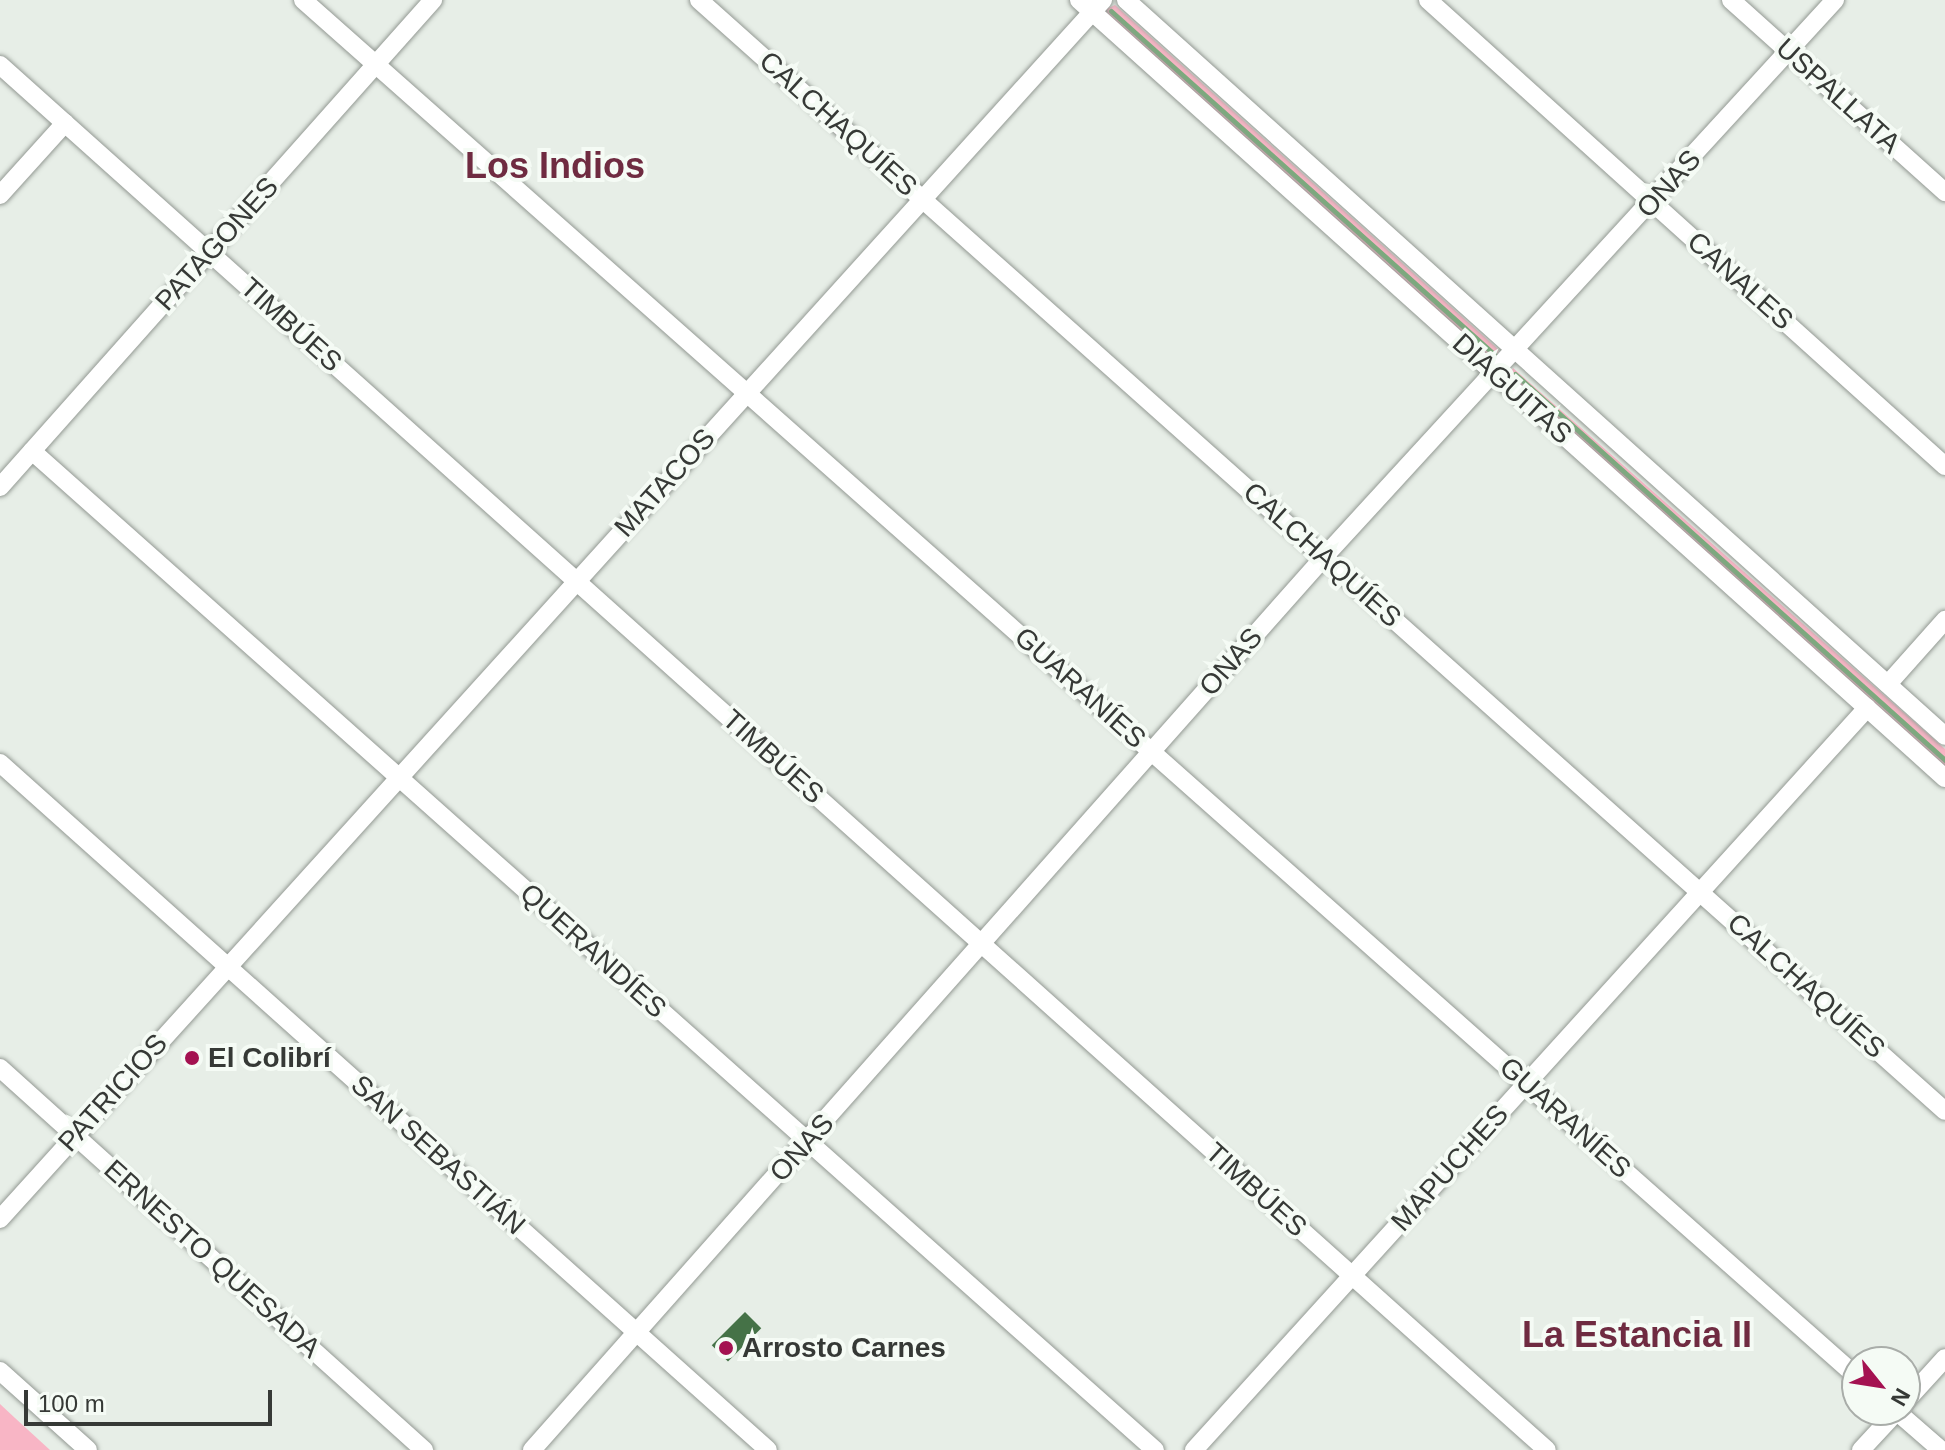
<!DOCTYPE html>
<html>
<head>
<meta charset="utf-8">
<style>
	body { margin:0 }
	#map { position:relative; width:1945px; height:1450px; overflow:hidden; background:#e7eee7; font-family:Helvetica,sans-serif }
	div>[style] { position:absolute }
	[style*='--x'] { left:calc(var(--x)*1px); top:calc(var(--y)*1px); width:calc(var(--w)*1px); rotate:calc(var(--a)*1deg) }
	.green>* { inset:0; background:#f8b5c5 }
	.stream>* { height:5px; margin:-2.5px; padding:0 2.5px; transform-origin:2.5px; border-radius:2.5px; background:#7bab7d }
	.building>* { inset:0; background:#457247; transform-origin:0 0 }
	.roads { filter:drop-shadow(0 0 2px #939993) drop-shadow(0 0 2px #939993) }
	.minor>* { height:18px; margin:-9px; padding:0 9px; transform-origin:9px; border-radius:9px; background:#fff }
	.dots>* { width:22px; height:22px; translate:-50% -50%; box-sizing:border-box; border:4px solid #f5fbf5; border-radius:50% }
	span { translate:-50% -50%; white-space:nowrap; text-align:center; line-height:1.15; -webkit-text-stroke:8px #f5fbf5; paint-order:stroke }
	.street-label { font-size:28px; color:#363936 }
	.poi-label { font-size:28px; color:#363936; font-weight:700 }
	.left { translate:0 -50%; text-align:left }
	.district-label { font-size:36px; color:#6f2b41; font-weight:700 }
	.north { position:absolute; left:1841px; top:1346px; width:80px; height:80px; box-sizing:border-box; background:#f5fbf5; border:2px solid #a9ada9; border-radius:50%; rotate:120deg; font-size:22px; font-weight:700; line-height:32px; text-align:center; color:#363936 }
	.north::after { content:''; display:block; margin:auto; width:28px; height:36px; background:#a41251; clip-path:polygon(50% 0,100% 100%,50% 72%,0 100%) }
	.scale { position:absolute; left:24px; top:1390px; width:248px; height:36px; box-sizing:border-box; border:4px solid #363936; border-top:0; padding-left:10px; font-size:24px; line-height:28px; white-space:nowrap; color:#363936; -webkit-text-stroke:6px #f5fbf5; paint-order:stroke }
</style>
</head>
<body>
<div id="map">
	<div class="green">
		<i style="clip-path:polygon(1115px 5px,1499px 350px,1492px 363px,1108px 19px,1104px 10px)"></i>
		<i style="clip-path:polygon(1513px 368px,1945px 749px,1945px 771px,1508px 378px)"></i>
		<i style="clip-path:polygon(0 1404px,15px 1418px,50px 1450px,0 1450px)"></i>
	</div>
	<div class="stream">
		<i style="--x:1111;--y:11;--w:516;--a:41.86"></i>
		<i style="--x:1515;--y:374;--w:578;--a:41.91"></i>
	</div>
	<div class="building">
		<i style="left:745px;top:1312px;width:23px;height:47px;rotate:45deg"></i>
	</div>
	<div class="roads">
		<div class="minor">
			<i style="--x:303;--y:0;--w:2076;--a:41.54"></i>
			<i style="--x:699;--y:0;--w:1669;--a:41.72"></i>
			<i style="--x:1079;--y:0;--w:1164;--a:41.94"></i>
			<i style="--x:1126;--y:0;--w:1101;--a:41.94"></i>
			<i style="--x:1428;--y:0;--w:696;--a:42.03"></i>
			<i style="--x:1731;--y:0;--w:288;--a:41.9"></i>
			<i style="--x:0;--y:65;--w:2076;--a:41.84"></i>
			<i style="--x:0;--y:195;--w:97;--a:-47.9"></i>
			<i style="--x:32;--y:451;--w:1503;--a:41.66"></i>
			<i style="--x:0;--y:487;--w:652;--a:-48.36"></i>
			<i style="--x:1888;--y:684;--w:86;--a:-48.3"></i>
			<i style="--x:0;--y:763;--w:1030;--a:41.81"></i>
			<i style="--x:0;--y:1068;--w:571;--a:42.02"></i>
			<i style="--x:0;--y:1219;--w:1644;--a:-47.86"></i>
			<i style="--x:0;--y:1371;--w:118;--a:41.9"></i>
			<i style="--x:1905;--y:1402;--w:59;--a:-47.7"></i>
			<i style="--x:1895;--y:1410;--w:61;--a:41"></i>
			<i style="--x:532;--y:1450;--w:1194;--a:-48.43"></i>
			<i style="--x:1324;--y:557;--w:756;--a:-47.47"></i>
			<i style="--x:1194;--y:1450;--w:1002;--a:-47.79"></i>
			<i style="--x:1861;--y:1450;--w:54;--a:-47.2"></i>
		</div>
	</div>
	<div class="dots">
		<i style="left:192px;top:1058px;background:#a41251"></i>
		<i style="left:726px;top:1348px;background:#a41251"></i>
	</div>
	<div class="street-label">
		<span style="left:1838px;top:96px;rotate:42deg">USPALLATA</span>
		<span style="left:838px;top:124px;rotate:42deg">CALCHAQUÍES</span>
		<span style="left:1669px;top:184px;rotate:-48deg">ONAS</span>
		<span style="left:217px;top:244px;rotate:-48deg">PATAGONES</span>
		<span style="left:1740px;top:281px;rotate:42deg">CANALES</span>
		<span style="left:291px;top:325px;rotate:42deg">TIMBÚES</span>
		<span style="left:1512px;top:389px;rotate:42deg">DIAGUITAS</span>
		<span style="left:665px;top:483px;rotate:-48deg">MATACOS</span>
		<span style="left:1322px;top:555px;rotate:42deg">CALCHAQUÍES</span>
		<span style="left:1231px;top:662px;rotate:-49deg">ONAS</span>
		<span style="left:1080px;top:688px;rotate:42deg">GUARANÍES</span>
		<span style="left:773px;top:757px;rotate:42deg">TIMBÚES</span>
		<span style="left:593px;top:951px;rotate:42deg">QUERANDÍES</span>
		<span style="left:1806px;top:986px;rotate:42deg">CALCHAQUÍES</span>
		<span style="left:113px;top:1093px;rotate:-48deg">PATRICIOS</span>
		<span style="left:1565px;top:1118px;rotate:42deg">GUARANÍES</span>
		<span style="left:802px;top:1148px;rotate:-48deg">ONAS</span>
		<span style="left:438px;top:1155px;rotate:42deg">SAN SEBASTIÁN</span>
		<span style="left:1450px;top:1168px;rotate:-48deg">MAPUCHES</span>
		<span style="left:1256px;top:1190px;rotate:42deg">TIMBÚES</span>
		<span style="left:212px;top:1259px;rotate:42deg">ERNESTO QUESADA</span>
	</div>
	<div class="poi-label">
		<span class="left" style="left:208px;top:1058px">El Colibrí</span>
		<span class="left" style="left:742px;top:1348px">Arrosto Carnes</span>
	</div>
	<div class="district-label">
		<span style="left:555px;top:166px">Los Indios</span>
		<span style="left:1637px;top:1335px">La Estancia II</span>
	</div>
	<div class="north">N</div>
	<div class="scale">100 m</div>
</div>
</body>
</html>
